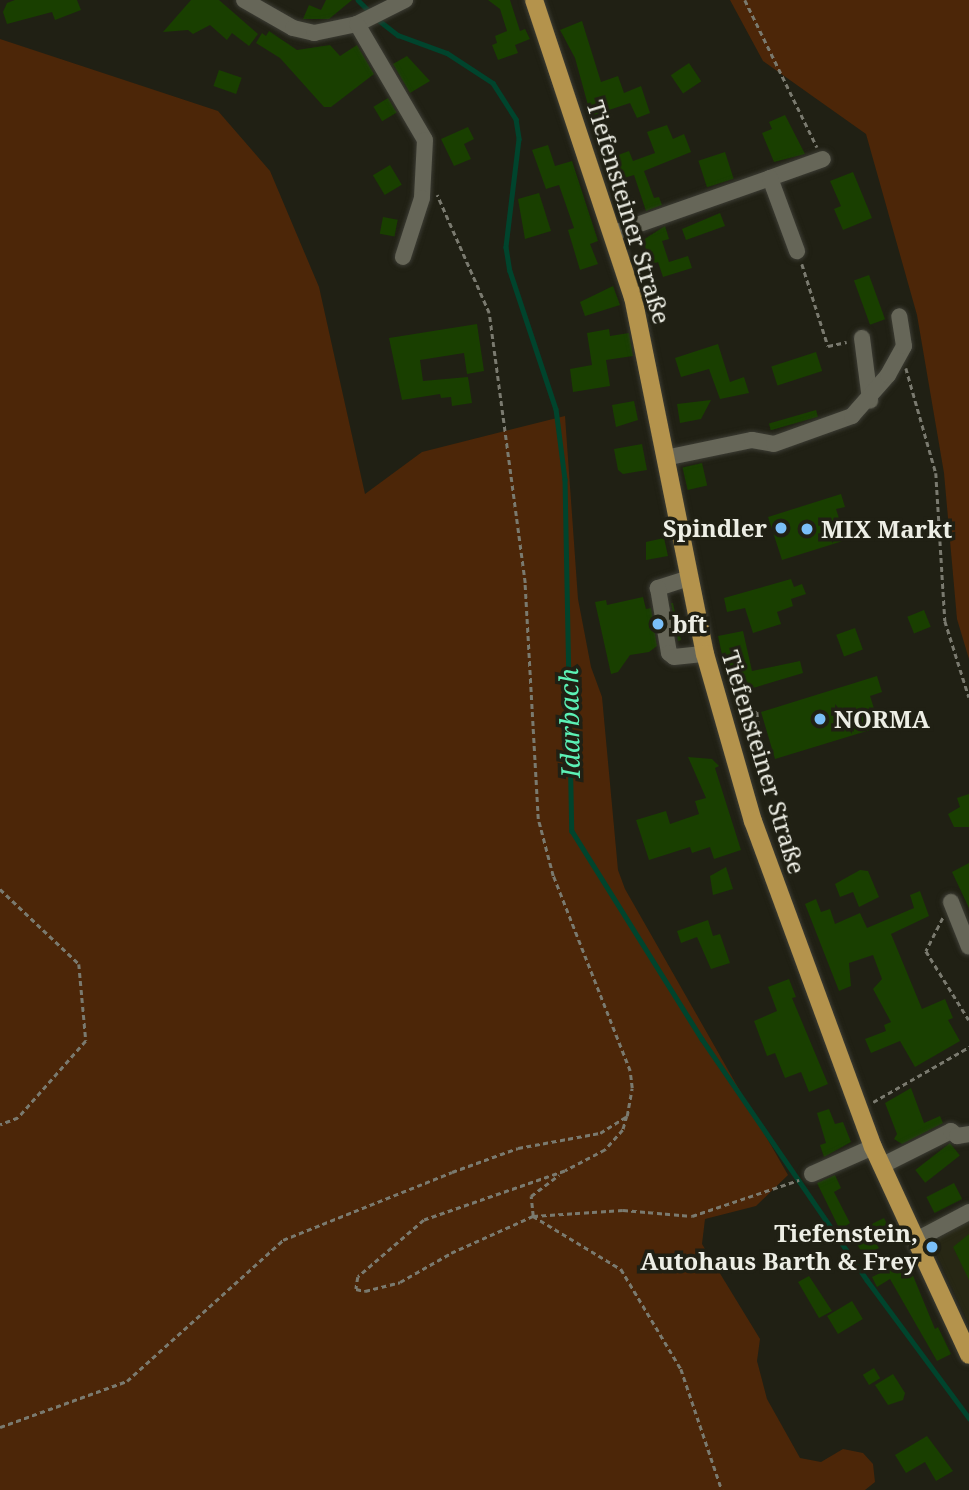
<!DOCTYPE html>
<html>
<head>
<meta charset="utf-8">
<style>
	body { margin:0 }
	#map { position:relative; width:969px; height:1490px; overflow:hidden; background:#202014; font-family:"Noto Serif",serif }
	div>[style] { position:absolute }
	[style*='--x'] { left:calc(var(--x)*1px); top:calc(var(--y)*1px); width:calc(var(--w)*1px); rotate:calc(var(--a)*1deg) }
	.built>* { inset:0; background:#272714 }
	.green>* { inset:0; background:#4c2608 }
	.stream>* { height:4.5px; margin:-2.25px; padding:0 2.25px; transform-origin:2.25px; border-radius:2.25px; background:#00442d }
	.building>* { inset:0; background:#193f00; transform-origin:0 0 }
	.path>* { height:2.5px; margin-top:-1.25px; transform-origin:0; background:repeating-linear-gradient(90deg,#7a7a6f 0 5px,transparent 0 8.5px) }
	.roads { filter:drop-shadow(0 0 2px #3c3c34) drop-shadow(0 0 2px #3c3c34) }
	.minor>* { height:16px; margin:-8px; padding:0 8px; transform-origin:8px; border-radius:8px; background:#666658 }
	.major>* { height:18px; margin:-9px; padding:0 9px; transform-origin:9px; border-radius:9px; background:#b4934c }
	.dots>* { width:19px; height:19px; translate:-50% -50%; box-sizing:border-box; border:4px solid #202014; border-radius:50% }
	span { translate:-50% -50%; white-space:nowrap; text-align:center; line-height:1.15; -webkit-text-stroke:7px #202014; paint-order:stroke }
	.street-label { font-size:24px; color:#edeee5 }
	.poi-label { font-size:24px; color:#edeee5; font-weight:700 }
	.right { translate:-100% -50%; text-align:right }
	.left { translate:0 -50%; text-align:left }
	.water-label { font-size:26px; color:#5cf2b6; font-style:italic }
</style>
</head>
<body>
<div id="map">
	<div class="built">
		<i style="clip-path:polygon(969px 1203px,969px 1324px,923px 1225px)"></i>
	</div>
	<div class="green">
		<i style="clip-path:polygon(730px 0,969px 0,969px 659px,957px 619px,944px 473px,917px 315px,866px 134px,763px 61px)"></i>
		<i style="clip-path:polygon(0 39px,218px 111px,270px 171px,319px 287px,365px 494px,422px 452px,565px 416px,578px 599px,591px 667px,602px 697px,618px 870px,625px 889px,788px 1175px,756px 1206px,705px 1219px,702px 1244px,760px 1339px,757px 1361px,767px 1399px,800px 1458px,821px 1462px,843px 1449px,863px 1453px,873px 1464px,875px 1482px,865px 1490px,0 1490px)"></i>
	</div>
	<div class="stream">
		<i style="--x:358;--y:0;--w:17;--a:45"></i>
		<i style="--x:376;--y:18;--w:28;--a:38"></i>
		<i style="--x:398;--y:35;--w:52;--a:20.2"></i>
		<i style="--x:447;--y:53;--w:55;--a:33.1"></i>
		<i style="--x:493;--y:83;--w:43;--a:57.4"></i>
		<i style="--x:516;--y:119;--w:20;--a:81"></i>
		<i style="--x:519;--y:139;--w:109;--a:96.9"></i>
		<i style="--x:506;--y:247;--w:24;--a:81"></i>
		<i style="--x:510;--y:271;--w:145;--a:71.6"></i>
		<i style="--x:556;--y:409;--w:71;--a:82.7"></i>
		<i style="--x:565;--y:479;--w:352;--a:88.9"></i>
		<i style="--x:572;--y:831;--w:245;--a:58"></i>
		<i style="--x:702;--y:1039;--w:292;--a:55.6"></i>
		<i style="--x:867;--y:1280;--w:172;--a:53.5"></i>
	</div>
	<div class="building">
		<i style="clip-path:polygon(15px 0,77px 0,81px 10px,55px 20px,52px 12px,7px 24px,3px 12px,7px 3px)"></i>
		<i style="clip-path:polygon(191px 0,219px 0,258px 34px,249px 46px,232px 33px,227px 40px,210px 25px,193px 34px,188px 30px,163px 32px)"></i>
		<i style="clip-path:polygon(326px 0,352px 0,329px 19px,303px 19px,309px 5px,321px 10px)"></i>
		<i style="clip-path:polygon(488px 0,510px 0,520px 31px,525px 29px,530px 39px,515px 45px,518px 53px,498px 60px,492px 45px,497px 43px,495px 36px,507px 31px,500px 9px)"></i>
		<i style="clip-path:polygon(582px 21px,601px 82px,618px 76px,624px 93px,641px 86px,650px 113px,637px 118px,630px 103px,591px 116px,575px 58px,560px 30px)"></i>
		<i style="clip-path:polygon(269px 31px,297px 50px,330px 45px,340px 56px,357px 45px,374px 74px,331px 107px,324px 107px,280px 58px,256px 43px,262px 33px,266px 36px)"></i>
		<i style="clip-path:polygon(407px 56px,430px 81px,410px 93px,393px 64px)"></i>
		<i style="left:689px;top:63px;width:22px;height:22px;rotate:56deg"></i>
		<i style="left:219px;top:70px;width:24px;height:17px;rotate:19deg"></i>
		<i style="left:388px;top:98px;width:17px;height:17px;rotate:59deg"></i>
		<i style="clip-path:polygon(785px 115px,805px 154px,774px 162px,762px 133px,772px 129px,769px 122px)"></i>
		<i style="clip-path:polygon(667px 125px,673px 139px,684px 134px,691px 152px,644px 171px,654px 198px,659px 197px,662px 205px,646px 211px,634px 175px,617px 180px,610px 158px,629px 151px,633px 161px,655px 153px,647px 132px)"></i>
		<i style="clip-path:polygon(468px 127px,474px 139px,464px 144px,471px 159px,454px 166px,441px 139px)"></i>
		<i style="clip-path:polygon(548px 145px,555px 166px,572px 161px,598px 241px,590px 244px,598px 264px,580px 270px,568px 230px,574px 228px,559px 185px,546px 189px,532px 150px)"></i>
		<i style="left:725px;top:152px;width:28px;height:28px;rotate:72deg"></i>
		<i style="left:390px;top:165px;width:23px;height:20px;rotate:59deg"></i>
		<i style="clip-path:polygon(853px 172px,872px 218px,843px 230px,834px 209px,841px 206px,830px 181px)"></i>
		<i style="clip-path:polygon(539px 193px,551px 231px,525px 239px,518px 199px)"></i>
		<i style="clip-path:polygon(720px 213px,725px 226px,686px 240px,682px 229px)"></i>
		<i style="left:383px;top:217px;width:15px;height:17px;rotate:11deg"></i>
		<i style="clip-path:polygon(665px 226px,669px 239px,662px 241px,669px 262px,688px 256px,692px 268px,663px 277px,658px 262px,651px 265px,643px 240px)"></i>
		<i style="left:869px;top:275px;width:47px;height:16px;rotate:70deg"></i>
		<i style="clip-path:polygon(613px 286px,620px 305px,585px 316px,580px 302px)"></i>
		<i style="clip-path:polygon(477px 324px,484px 371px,467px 374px,464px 353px,420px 360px,423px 381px,468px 377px,472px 403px,452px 406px,451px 397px,441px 398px,440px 394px,402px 400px,389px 338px)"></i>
		<i style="clip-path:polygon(609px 329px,610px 336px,629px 333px,633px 356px,606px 360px,610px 386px,573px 392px,570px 369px,592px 365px,587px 333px)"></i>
		<i style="clip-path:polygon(718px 344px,730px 382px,744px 377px,749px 393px,720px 399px,709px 369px,681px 377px,675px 358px)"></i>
		<i style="left:816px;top:352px;width:20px;height:47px;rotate:72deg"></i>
		<i style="clip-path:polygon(711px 400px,701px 419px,680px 423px,677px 404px)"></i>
		<i style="clip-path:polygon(634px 401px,638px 420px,616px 427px,612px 405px)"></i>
		<i style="left:816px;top:410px;width:7px;height:49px;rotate:74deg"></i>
		<i style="clip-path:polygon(642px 444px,647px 470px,623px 474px,618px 470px,614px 449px)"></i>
		<i style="left:702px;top:463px;width:23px;height:20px;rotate:77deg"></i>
		<i style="clip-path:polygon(841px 494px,845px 507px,836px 509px,846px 540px,782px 560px,768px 517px)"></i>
		<i style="clip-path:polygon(664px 538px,668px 556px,646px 560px,646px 542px)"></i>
		<i style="clip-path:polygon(791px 579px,794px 587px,802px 584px,806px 594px,791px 599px,793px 606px,777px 612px,781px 624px,753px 633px,745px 608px,727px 612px,724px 598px)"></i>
		<i style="clip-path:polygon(643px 597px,646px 609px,651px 608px,657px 646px,649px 652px,630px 655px,618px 672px,611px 674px,595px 602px,606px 600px,607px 605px)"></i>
		<i style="clip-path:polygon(671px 603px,673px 603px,681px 640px,678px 641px)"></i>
		<i style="left:924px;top:610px;width:18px;height:18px;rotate:68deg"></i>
		<i style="left:855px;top:628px;width:23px;height:20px;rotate:70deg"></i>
		<i style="clip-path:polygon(743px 631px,752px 671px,800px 661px,803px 673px,740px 692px,729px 663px,724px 664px,718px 636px)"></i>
		<i style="clip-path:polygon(877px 676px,882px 692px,870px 696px,880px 727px,775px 759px,761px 712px)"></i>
		<i style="clip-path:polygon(688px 757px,712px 759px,719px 766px,715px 768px,741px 850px,714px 859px,710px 847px,692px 853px,690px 847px,649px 860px,636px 820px,666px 811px,670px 824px,699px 814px,695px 801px,706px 798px)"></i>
		<i style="clip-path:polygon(969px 794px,969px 827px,954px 827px,948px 814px,960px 807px,957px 798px)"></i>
		<i style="clip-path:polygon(969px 863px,969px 908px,952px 872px)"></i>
		<i style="clip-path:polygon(726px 867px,733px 889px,713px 895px,710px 876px)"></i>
		<i style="clip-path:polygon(860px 870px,868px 871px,879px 897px,859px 907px,853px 892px,840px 897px,835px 884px)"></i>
		<i style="clip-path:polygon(920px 891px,929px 916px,891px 934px,922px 1009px,945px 999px,953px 1018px,948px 1020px,960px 1041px,915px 1067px,900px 1041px,871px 1053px,865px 1039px,886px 1031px,884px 1025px,891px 1022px,873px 989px,882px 979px,873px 955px,849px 963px,851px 986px,839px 991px,805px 904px,816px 899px,821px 912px,830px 909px,835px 924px,860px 913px,867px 928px,914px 908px,910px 895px)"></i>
		<i style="clip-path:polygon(708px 920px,713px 936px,720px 934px,730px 963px,711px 969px,697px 937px,681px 943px,677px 931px)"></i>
		<i style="clip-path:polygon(789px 979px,796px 997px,792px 998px,828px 1084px,809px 1092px,801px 1072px,785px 1078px,775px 1053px,767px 1056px,754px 1021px,777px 1011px,768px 987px)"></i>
		<i style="clip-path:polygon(911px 1088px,924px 1123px,940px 1116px,943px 1123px,902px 1144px,894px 1139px,897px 1134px,885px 1103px)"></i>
		<i style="clip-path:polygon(829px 1109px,835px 1124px,843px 1122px,851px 1142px,824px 1157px,820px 1145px,826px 1143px,817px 1113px)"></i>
		<i style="left:950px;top:1143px;width:16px;height:44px;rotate:52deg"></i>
		<i style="clip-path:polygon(835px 1175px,841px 1188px,834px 1192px,850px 1223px,840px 1230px,817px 1183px)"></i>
		<i style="left:954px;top:1183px;width:18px;height:31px;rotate:63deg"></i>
		<i style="clip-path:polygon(884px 1218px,889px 1228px,872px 1237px,879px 1248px,864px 1256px,851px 1234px)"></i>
		<i style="clip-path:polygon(969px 1234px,969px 1280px,953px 1247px)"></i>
		<i style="clip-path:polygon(901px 1263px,904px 1268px,909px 1266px,935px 1329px,938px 1327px,951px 1354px,937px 1361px,890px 1279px,877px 1287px,872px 1277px)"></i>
		<i style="clip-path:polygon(809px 1276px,832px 1311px,819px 1318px,798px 1282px)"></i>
		<i style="left:852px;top:1301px;width:21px;height:29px;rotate:59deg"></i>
		<i style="left:874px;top:1368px;width:12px;height:13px;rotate:59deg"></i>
		<i style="clip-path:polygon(893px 1374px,905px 1393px,903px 1400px,888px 1405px,875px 1385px)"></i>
		<i style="clip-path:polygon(927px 1436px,953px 1471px,936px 1481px,925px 1462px,906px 1473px,895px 1455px)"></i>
	</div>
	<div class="path">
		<i style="--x:745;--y:0;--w:164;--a:63.9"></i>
		<i style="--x:802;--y:264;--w:86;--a:72.4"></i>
		<i style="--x:828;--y:346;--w:19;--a:-12"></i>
		<i style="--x:906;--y:368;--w:109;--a:74.1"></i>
		<i style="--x:936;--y:473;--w:148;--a:86.5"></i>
		<i style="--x:945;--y:621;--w:80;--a:72.5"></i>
		<i style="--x:738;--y:711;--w:19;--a:3"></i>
		<i style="--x:757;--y:712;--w:18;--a:84"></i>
		<i style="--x:0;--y:889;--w:109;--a:43.5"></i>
		<i style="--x:79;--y:964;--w:77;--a:84.8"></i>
		<i style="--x:86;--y:1041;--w:103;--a:131.4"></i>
		<i style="--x:18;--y:1118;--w:19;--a:159"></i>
		<i style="--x:943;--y:918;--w:37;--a:117"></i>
		<i style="--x:926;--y:951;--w:81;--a:58.1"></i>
		<i style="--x:873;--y:1102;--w:111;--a:-29.8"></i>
		<i style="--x:627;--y:1116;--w:15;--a:106"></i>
		<i style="--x:623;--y:1130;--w:27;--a:132"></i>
		<i style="--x:605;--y:1150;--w:45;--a:152.3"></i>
		<i style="--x:565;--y:1171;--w:149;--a:160.8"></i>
		<i style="--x:424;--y:1220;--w:87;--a:139.2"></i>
		<i style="--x:358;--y:1277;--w:12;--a:99"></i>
		<i style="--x:356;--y:1289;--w:9;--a:13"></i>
		<i style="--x:365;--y:1291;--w:36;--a:-14"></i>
		<i style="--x:400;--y:1282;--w:59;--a:-29.6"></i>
		<i style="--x:451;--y:1253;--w:90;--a:-24.3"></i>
		<i style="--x:533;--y:1216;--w:90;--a:-3.8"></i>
		<i style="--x:623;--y:1210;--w:69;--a:5"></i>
		<i style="--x:692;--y:1216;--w:113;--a:-18.6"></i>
		<i style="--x:533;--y:1216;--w:103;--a:31.1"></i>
		<i style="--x:621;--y:1269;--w:117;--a:59"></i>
		<i style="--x:681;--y:1369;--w:128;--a:71.3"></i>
		<i style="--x:533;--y:1216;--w:20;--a:-96"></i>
		<i style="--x:531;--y:1196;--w:35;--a:-37"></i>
		<i style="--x:0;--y:1427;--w:135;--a:-19.9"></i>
		<i style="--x:127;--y:1381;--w:210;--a:-42.1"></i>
		<i style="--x:283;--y:1240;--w:182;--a:-21.9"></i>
		<i style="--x:452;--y:1172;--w:70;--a:-20"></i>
		<i style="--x:518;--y:1148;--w:83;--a:-10.4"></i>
		<i style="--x:600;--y:1133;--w:32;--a:-32"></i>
		<i style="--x:627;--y:1116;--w:28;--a:-80"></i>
		<i style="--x:632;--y:1088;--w:17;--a:-97"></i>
		<i style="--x:630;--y:1071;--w:210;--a:-111.5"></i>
		<i style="--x:553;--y:876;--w:59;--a:-104.7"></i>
		<i style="--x:538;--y:819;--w:236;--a:-93.2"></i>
		<i style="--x:525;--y:583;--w:272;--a:-97.6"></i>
		<i style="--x:489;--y:313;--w:129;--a:-113.8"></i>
	</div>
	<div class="roads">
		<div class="minor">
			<i style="--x:244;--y:0;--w:56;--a:29.7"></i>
			<i style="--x:293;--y:28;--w:22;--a:13"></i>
			<i style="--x:314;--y:33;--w:44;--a:-11.8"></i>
			<i style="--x:357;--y:24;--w:54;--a:-26.6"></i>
			<i style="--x:357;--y:24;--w:134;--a:59.6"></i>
			<i style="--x:425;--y:140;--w:58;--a:93"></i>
			<i style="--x:422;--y:198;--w:62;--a:107.9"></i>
			<i style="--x:770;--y:178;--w:56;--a:-19.7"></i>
			<i style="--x:614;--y:233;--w:165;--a:-19.4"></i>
			<i style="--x:770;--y:178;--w:78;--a:69.7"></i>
			<i style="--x:862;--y:338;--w:63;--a:82.6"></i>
			<i style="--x:665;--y:458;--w:89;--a:-11.7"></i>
			<i style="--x:752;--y:440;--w:22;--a:10"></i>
			<i style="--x:774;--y:444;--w:83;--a:-19.7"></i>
			<i style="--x:852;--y:416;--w:55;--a:-48.7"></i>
			<i style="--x:888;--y:375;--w:33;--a:-61"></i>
			<i style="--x:904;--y:346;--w:30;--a:-99"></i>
			<i style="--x:689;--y:578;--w:33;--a:162"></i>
			<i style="--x:658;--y:588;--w:66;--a:80.4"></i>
			<i style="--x:669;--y:653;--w:6;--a:39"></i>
			<i style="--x:674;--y:657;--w:31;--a:-6"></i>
			<i style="--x:951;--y:902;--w:48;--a:68.2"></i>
			<i style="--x:881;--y:1166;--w:78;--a:-26.6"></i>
			<i style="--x:951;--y:1131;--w:8;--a:40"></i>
			<i style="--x:957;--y:1136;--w:12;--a:-9"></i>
			<i style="--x:812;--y:1174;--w:67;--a:-23.9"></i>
			<i style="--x:916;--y:1240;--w:60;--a:-27.8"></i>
		</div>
		<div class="major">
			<i style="--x:534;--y:0;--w:313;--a:71.6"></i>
			<i style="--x:633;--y:297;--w:364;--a:78.6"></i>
			<i style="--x:705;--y:654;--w:174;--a:74"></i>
			<i style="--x:753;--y:821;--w:347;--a:69.8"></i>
			<i style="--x:873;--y:1147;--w:229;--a:65.2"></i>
		</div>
	</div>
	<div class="dots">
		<i style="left:781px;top:528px;background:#7abff8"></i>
		<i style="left:807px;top:529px;background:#7abff8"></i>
		<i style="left:658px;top:624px;background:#7abff8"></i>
		<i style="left:820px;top:719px;background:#7abff8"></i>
		<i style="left:932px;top:1247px;background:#7abff8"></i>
	</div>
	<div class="street-label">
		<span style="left:629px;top:212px;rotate:73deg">Tiefensteiner Straße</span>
		<span style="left:764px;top:762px;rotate:73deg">Tiefensteiner Straße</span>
	</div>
	<div class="poi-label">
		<span class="right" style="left:767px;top:528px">Spindler</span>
		<span class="left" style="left:821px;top:529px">MIX Markt</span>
		<span class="left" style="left:672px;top:624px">bft</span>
		<span class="left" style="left:834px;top:719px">NORMA</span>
		<span class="right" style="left:918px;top:1247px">Tiefenstein,<br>Autohaus Barth &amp; Frey</span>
	</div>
	<div class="water-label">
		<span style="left:570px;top:723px;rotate:-91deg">Idarbach</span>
	</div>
</div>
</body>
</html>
